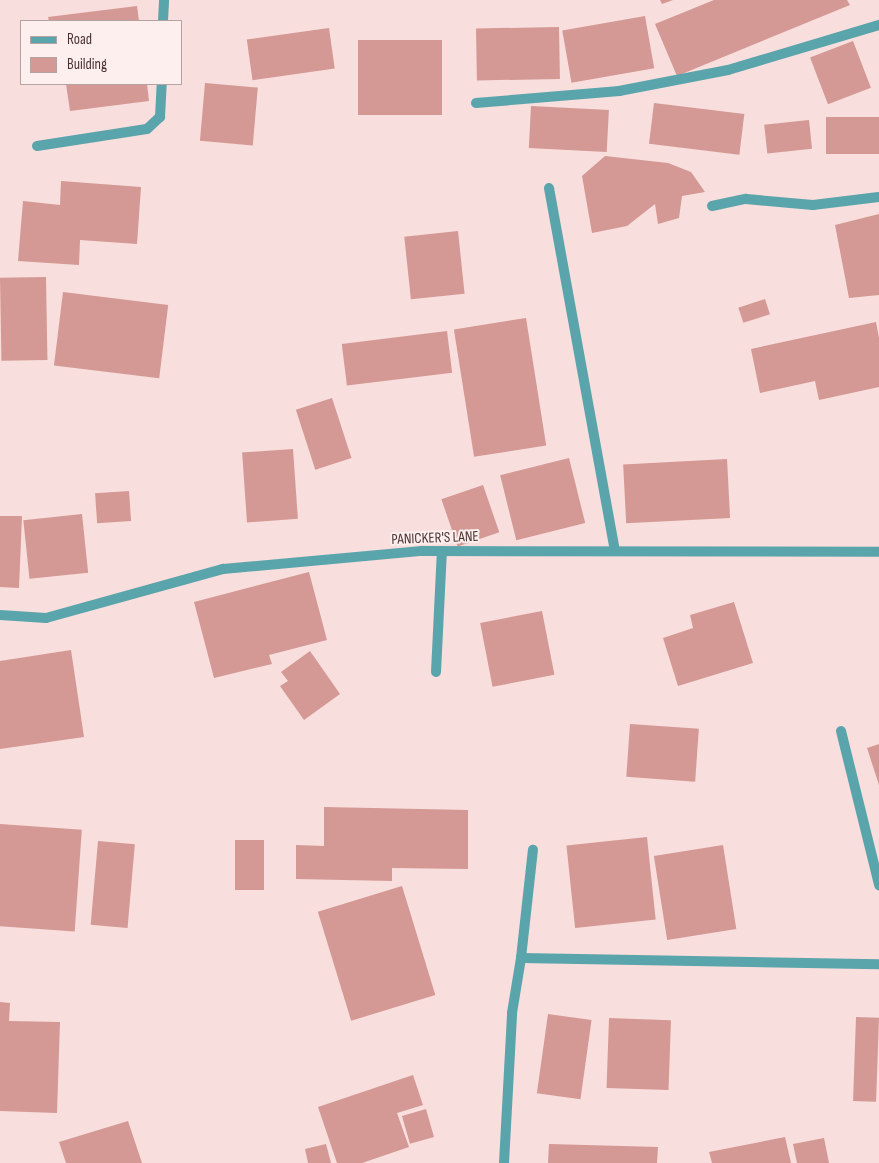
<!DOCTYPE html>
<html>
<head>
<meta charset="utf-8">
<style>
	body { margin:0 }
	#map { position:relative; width:879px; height:1163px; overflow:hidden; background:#f8dedc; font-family:"Sofia Sans Condensed",sans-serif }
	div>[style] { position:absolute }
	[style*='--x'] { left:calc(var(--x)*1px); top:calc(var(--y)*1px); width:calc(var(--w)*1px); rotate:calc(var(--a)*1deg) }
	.building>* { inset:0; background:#d49895; transform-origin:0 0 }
	.minor>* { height:10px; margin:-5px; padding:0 5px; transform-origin:5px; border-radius:5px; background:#5aa4ab }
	span { translate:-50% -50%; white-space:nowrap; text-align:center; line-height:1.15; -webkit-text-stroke:4px #fcefee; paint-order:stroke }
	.street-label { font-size:15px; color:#4b3231 }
	.legend { position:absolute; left:20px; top:20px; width:162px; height:65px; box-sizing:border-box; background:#fcefee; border:1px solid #b5a3a2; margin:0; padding:6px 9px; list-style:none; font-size:15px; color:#4b3231 }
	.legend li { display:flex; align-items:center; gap:10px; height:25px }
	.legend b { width:25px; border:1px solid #b5a3a2 }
</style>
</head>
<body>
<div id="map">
	<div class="building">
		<i style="clip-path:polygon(660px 0,673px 0,662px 4px)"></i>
		<i style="clip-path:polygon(714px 0,847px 0,850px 5px,677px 76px,655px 24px)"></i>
		<i style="clip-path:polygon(137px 6px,139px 21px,49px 21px,48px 17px)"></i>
		<i style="left:645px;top:16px;width:53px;height:84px;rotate:80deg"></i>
		<i style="left:559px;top:27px;width:52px;height:83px;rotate:89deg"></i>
		<i style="left:329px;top:28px;width:41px;height:83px;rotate:82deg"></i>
		<i style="left:358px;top:40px;width:84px;height:75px"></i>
		<i style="left:853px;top:41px;width:50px;height:46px;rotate:69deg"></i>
		<i style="left:205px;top:83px;width:53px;height:58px;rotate:5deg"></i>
		<i style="clip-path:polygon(66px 84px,147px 84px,149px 101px,70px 111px)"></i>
		<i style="left:654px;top:103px;width:91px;height:41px;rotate:7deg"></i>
		<i style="left:531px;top:106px;width:78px;height:42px;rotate:3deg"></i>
		<i style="left:879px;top:117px;width:37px;height:53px;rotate:90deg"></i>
		<i style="left:809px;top:120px;width:29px;height:45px;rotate:84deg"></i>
		<i style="clip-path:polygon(605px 156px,668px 163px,691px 172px,705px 192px,682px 196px,679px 218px,658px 224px,655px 204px,627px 226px,592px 233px,582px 176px)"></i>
		<i style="clip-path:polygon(61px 181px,141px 187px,137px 244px,80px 240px,79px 265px,18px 261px,23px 201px,60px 205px)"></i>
		<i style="clip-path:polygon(879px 214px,879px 295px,849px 298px,835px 225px)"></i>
		<i style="left:458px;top:231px;width:63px;height:54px;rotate:84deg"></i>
		<i style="left:46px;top:277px;width:83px;height:46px;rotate:89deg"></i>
		<i style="left:63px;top:292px;width:106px;height:74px;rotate:7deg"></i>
		<i style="left:765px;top:299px;width:16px;height:28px;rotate:72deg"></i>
		<i style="left:526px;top:318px;width:129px;height:73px;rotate:81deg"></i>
		<i style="clip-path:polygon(876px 322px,879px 338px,879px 387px,819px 400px,815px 381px,760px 393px,751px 349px)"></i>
		<i style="left:447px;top:331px;width:42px;height:106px;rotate:83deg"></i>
		<i style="left:332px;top:398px;width:63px;height:38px;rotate:72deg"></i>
		<i style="left:293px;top:449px;width:70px;height:51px;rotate:86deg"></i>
		<i style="left:569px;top:458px;width:67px;height:71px;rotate:76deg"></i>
		<i style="left:727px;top:459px;width:59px;height:104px;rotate:87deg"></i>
		<i style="left:483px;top:485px;width:50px;height:44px;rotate:71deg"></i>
		<i style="left:129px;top:491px;width:30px;height:34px;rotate:86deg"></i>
		<i style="left:82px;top:514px;width:59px;height:59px;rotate:84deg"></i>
		<i style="clip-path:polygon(0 516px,22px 516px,19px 588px,0 587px)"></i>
		<i style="clip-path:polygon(309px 572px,327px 640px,269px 655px,272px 664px,214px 678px,194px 602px)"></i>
		<i style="clip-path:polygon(734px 602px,753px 663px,678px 686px,663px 638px,693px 628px,690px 615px)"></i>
		<i style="left:542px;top:611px;width:65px;height:63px;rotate:79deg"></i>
		<i style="clip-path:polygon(71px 650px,84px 737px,0 749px,0 661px)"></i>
		<i style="clip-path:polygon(310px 651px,340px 694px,304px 720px,280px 686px,288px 681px,281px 672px)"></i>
		<i style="left:630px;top:724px;width:69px;height:53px;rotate:4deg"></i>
		<i style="clip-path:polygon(879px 744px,879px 785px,867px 748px)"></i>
		<i style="clip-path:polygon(324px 807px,468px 810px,468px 869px,392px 868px,392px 881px,296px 879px,296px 845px,324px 846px)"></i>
		<i style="left:0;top:824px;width:82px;height:102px;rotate:4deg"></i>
		<i style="left:647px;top:837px;width:83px;height:81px;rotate:84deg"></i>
		<i style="left:235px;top:840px;width:29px;height:50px"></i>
		<i style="left:98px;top:841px;width:37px;height:84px;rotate:5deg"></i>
		<i style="left:723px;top:845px;width:85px;height:70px;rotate:81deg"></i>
		<i style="left:402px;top:886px;width:114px;height:88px;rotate:73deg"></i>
		<i style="clip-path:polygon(0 1002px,10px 1003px,9px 1021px,60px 1022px,57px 1113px,0 1111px)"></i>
		<i style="left:548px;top:1014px;width:44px;height:80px;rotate:8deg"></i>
		<i style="left:856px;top:1017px;width:23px;height:84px;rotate:2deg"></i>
		<i style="left:609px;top:1018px;width:62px;height:70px;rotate:2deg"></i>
		<i style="clip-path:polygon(413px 1075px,423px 1105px,397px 1113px,409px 1147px,362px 1163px,337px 1163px,318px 1107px)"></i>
		<i style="left:426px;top:1109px;width:29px;height:25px;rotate:74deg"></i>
		<i style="clip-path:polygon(128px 1121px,142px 1163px,66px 1163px,59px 1142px)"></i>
		<i style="clip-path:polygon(785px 1137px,791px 1163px,712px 1163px,709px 1152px)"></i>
		<i style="clip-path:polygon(824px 1138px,829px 1163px,797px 1163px,793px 1144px)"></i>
		<i style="clip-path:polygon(326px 1144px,331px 1163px,308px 1163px,305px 1149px)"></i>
		<i style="clip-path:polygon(549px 1144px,658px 1147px,657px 1163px,548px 1163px)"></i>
	</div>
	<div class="minor">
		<i style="--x:163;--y:21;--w:21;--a:-87"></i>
		<i style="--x:476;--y:103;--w:144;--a:-4.8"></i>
		<i style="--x:619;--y:91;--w:111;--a:-10.9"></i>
		<i style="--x:728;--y:70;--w:158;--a:-16.6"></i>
		<i style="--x:37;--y:146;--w:111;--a:-8.8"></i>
		<i style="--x:147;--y:129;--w:18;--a:-43"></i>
		<i style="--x:160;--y:117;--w:33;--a:-87"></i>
		<i style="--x:549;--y:188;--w:369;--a:79.7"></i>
		<i style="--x:712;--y:206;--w:35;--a:-12"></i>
		<i style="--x:746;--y:199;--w:67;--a:5.1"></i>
		<i style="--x:813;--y:205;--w:66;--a:-6.9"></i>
		<i style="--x:0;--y:615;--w:46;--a:3.7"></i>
		<i style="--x:46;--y:618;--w:184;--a:-15.5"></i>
		<i style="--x:223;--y:569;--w:200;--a:-5.2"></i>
		<i style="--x:422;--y:551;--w:457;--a:0.1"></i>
		<i style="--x:436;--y:672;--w:121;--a:-87.2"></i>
		<i style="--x:841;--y:731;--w:159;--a:76.1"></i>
		<i style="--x:521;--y:958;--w:109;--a:-83.7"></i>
		<i style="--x:504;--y:1163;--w:150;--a:-86.9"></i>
		<i style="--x:512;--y:1013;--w:56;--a:-80.7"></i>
		<i style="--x:521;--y:958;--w:358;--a:1"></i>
	</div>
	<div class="street-label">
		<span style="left:435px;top:538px;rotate:-2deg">PANICKER'S LANE</span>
	</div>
	<ul class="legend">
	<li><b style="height:6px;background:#5aa4ab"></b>Road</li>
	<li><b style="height:14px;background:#d49895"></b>Building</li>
	</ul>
</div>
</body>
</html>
